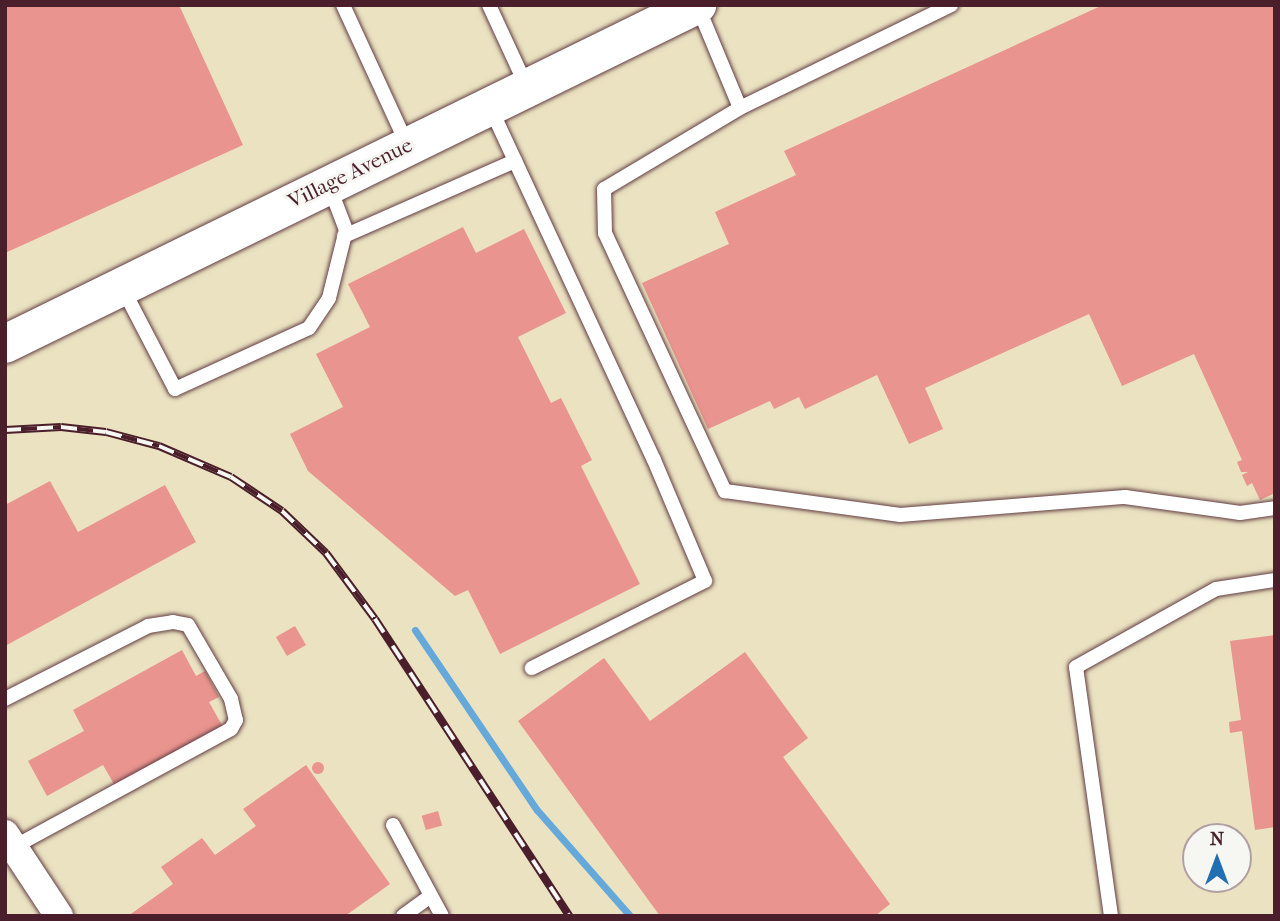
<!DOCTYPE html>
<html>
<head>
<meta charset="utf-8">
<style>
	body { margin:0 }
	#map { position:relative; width:1280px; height:921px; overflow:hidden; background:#eae2c1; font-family:"IM FELL French Canon",serif }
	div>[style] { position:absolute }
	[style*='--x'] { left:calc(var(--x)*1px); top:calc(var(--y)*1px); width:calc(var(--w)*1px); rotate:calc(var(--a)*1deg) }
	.stream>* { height:7px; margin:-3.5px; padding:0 3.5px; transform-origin:3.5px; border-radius:3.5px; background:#64a9d9 }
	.building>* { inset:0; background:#e9948e; transform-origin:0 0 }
	.round { border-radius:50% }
	.roads { filter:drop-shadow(0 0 2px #623c42) drop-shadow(0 0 2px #623c42) }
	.lane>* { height:14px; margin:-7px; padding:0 7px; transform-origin:7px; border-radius:7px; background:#fff }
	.street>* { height:28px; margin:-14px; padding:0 14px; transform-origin:14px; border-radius:14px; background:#fff }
	.secondary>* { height:38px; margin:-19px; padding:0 19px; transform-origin:19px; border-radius:19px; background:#fff }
	.rail>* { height:8px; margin-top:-4px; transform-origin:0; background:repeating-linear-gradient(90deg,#f6f6f2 0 16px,#4a1f2b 0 32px); box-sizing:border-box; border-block:2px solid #4a1f2b }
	span { translate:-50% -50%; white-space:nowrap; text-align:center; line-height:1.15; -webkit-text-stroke:6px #f6f6f2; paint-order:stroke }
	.street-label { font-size:21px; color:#4a1f2b }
	.frame { position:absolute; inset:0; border:7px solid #4a1f2b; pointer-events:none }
	.north { position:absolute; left:1182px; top:823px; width:70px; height:70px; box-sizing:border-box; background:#f6f6f2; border:2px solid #b1a0a2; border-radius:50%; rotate:0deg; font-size:19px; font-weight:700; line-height:28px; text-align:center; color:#4a1f2b }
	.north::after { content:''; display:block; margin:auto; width:24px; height:32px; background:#1f6fb2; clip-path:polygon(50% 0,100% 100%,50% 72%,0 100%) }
</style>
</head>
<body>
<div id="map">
	<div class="stream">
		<i style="--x:415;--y:630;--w:217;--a:55.9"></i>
		<i style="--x:537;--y:810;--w:141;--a:48.7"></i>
	</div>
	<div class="building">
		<i style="clip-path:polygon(5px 5px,179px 5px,243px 145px,5px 253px)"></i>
		<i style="clip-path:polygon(1103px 5px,1275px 5px,1275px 493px,1260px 500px,1252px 483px,1247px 486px,1242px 475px,1248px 472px,1241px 472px,1237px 462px,1242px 460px,1194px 354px,1122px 386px,1089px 314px,925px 388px,943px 429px,909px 444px,877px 375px,805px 409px,799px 397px,774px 409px,770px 401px,708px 429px,642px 283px,729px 244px,715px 212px,796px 175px,784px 151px)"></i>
		<i style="clip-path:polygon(463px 227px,476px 253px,524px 229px,566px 313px,518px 337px,551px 403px,561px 398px,592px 460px,581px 466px,640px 584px,500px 654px,468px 590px,455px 596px,308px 471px,290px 434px,343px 407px,316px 354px,370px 327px,348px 284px)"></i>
		<i style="clip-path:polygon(50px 481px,78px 532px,165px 485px,196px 542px,5px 646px,5px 505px)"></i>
		<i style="left:295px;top:626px;width:22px;height:22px;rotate:60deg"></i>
		<i style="clip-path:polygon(1275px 635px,1275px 827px,1255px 830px,1242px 731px,1230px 733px,1229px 722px,1241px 720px,1230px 641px)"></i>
		<i style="clip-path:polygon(182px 650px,196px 676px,205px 671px,219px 697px,209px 702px,223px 727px,115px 786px,103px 765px,47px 796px,28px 761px,84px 731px,73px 710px)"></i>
		<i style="clip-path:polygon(745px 652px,808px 738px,783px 757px,890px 904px,875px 916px,660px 916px,518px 721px,604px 658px,650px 721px)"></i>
		<i class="round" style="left:312px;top:762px;width:12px;height:12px"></i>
		<i style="clip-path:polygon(306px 765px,390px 884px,345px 916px,128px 916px,173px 884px,161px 867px,202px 838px,215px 855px,256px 826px,243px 809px)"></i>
		<i style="left:438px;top:811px;width:15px;height:17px;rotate:74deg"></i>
	</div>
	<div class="roads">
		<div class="lane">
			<i style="--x:343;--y:5;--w:153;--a:65.3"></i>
			<i style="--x:489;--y:5;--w:88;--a:65.2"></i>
			<i style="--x:698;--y:7;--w:109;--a:67.4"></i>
			<i style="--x:740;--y:108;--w:158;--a:149.2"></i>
			<i style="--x:604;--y:189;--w:44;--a:88.7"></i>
			<i style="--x:605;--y:233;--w:285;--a:65.1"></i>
			<i style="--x:725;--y:491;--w:177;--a:7.8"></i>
			<i style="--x:900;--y:515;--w:226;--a:-4.6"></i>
			<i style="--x:1125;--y:497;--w:116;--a:7.9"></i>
			<i style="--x:1240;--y:513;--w:35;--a:-8"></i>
			<i style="--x:740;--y:108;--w:235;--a:-26"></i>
			<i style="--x:491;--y:109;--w:387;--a:65.1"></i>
			<i style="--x:654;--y:460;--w:131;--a:67.1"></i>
			<i style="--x:705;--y:581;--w:194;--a:153.3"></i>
			<i style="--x:344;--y:236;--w:187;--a:-23.7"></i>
			<i style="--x:122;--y:287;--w:115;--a:62.5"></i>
			<i style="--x:175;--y:389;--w:147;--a:-24.5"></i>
			<i style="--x:309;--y:328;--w:36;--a:-56"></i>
			<i style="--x:329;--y:298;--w:70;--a:-76"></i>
			<i style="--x:346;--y:230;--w:45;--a:-110.9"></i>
			<i style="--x:5;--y:699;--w:161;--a:-27"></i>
			<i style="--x:148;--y:626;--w:25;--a:-9"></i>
			<i style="--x:173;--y:622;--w:15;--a:11"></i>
			<i style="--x:188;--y:625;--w:86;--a:59.8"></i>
			<i style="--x:231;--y:699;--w:22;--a:77"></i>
			<i style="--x:236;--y:720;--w:10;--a:119"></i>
			<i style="--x:231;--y:729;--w:247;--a:151.5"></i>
			<i style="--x:393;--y:825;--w:103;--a:61.7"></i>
			<i style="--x:403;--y:916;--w:34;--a:-36"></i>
			<i style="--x:1111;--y:916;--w:251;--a:-98"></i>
			<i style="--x:1076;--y:667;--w:160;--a:-29.1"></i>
			<i style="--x:1216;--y:589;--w:60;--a:-8.7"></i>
		</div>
		<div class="street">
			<i style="--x:5;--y:834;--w:98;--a:56.6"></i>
		</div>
		<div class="secondary">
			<i style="--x:5;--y:344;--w:771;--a:-26.1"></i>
		</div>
	</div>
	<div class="rail">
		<i style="--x:5;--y:430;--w:56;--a:-3.1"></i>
		<i style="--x:61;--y:427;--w:45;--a:6.3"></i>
		<i style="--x:106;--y:432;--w:55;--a:14.8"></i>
		<i style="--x:159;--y:446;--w:78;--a:23.3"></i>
		<i style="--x:231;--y:477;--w:61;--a:33.7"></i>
		<i style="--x:282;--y:511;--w:61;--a:43.7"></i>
		<i style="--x:326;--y:553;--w:82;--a:53.4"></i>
		<i style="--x:375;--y:619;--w:355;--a:56.8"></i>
	</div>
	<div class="street-label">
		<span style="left:350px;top:173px;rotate:-26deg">Village Avenue</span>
	</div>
	<div class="frame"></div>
	<div class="north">N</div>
</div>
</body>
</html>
